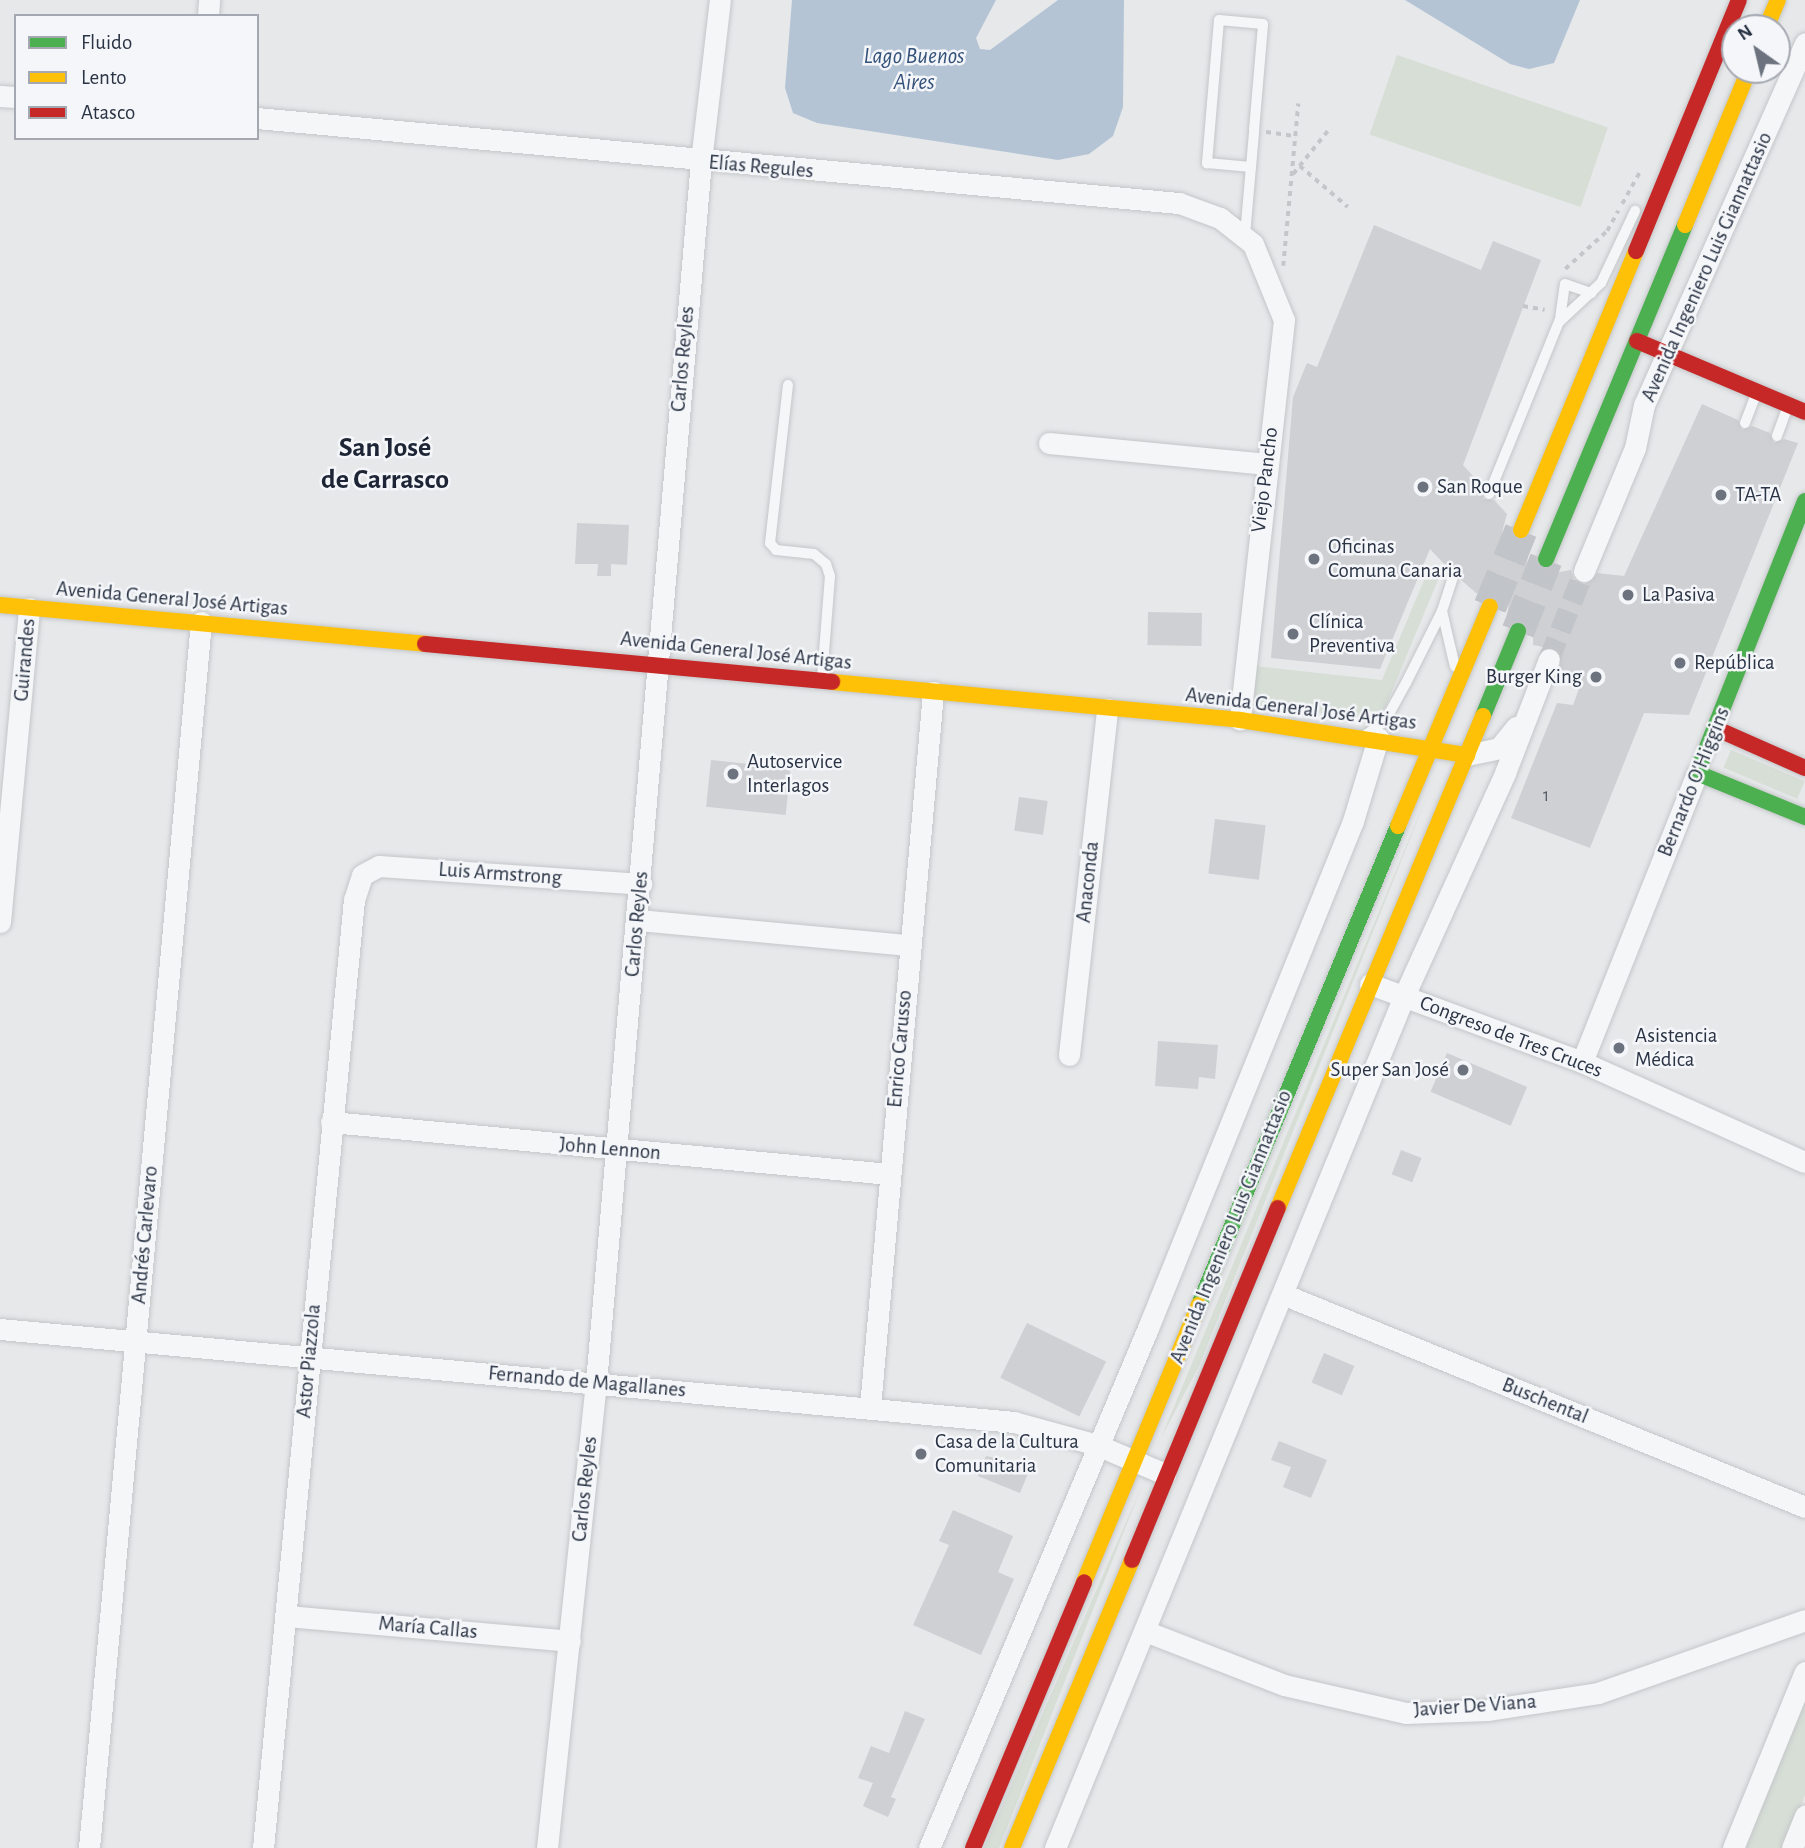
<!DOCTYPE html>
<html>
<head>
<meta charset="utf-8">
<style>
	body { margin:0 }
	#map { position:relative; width:1805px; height:1848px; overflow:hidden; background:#e6e8ea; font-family:"Alegreya Sans",sans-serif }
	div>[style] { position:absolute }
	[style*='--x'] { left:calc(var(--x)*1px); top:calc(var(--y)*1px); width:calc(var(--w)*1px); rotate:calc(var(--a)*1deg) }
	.green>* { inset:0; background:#d6ded6; transform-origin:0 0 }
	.water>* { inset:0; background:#b4c4d5 }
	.building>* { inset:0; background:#ced0d3; transform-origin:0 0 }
	.street-tunnel>* { height:21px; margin-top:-10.5px; transform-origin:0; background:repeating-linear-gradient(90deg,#c1c4c9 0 21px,transparent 0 31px) }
	.primary-tunnel>* { height:33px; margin-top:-16.5px; transform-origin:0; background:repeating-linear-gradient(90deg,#c1c4c9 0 33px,transparent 0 50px) }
	.path>* { height:3.5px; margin-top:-1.75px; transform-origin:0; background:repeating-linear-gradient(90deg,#c5c6ca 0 5px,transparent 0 10px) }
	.roads { filter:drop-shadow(0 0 2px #c4c6c8) drop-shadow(0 0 2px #c4c6c8) }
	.lane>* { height:10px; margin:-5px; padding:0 5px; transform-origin:5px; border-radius:5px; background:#f5f6f7 }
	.street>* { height:21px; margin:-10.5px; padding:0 10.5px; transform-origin:10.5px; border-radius:10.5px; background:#f5f6f7 }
	.fast>* { height:16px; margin:-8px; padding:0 8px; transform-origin:8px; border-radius:8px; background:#4caf50 }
	.slow>* { height:16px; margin:-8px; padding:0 8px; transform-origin:8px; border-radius:8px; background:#ffc107 }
	.jam>* { height:16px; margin:-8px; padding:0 8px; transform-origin:8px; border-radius:8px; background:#c62828 }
	.dots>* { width:19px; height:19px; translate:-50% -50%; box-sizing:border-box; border:4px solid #f4f6f9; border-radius:50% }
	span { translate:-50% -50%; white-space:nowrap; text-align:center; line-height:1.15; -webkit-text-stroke:5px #f4f6f9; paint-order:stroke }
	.number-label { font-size:18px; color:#545c69 }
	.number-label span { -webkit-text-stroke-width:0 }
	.street-label { font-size:21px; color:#2b3445 }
	.poi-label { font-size:21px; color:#2b3445 }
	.left { translate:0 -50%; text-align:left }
	.right { translate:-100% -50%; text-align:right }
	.water-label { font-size:23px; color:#34527a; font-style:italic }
	.district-label { font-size:28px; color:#1d2536; font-weight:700 }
	.legend { position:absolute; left:14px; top:14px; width:245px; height:126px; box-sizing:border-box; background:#f4f6f9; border:2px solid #a4a8b1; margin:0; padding:9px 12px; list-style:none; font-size:21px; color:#2b3445 }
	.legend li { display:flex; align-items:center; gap:14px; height:35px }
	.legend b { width:35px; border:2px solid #a4a8b1 }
	.north { position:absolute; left:1721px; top:14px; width:70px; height:70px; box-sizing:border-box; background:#f4f6f9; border:2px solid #a4a8b1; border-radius:50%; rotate:326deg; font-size:19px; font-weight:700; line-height:28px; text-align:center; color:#2b3445 }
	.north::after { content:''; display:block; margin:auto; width:24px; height:32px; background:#6c737f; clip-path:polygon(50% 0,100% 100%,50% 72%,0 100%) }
</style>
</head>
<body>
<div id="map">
	<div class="green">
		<i style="left:1397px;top:55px;width:223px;height:84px;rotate:19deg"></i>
		<i style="clip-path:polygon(1430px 566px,1440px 575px,1380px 720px,1250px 705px,1254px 666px,1382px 680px)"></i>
		<i style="left:1731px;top:750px;width:80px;height:19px;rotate:23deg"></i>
		<i style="clip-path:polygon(1434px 779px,1199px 1366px,1161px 1438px)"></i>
		<i style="clip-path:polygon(1141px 1488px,999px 1848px,984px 1848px)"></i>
		<i style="clip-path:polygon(1805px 1702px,1805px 1795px,1784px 1848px,1746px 1848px)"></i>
	</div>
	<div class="water">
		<i style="clip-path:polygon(792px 0,996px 0,976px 38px,980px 49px,990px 50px,1058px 0,1124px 0,1123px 107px,1113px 136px,1089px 154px,1058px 160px,817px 123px,793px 113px,785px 88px)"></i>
		<i style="clip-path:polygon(1405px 0,1580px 0,1554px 63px,1529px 69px,1510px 64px)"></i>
	</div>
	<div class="building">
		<i style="clip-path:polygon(1374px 225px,1481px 270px,1493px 241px,1541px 260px,1463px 465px,1483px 487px,1483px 499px,1494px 500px,1507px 514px,1502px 532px,1506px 542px,1514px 548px,1530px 546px,1527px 562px,1538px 576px,1571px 570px,1574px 579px,1585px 584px,1597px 573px,1624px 576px,1702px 404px,1738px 420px,1742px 430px,1752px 426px,1770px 433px,1774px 443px,1784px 439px,1798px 443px,1689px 715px,1644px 713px,1590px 848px,1511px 818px,1557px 703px,1573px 705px,1580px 686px,1560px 668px,1559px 650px,1533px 645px,1533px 619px,1525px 613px,1507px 615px,1509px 603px,1498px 589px,1476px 593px,1460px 579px,1459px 567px,1448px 568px,1430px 549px,1380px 669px,1271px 658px,1293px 397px,1307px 363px,1317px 367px)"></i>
		<i style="clip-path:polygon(577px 523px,629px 525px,627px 565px,611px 564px,611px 576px,597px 576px,598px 564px,575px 564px)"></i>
		<i style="left:1148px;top:612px;width:54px;height:33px;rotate:1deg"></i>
		<i style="left:711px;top:760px;width:80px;height:47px;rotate:6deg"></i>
		<i style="left:1019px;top:797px;width:29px;height:34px;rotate:8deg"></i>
		<i style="left:1215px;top:819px;width:51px;height:55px;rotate:7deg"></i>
		<i style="clip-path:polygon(1158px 1041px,1218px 1045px,1215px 1079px,1199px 1077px,1198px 1089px,1155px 1086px)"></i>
		<i style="left:1447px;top:1053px;width:87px;height:42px;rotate:23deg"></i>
		<i style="left:1401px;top:1150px;width:22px;height:26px;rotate:21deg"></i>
		<i style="left:1027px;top:1323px;width:88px;height:61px;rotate:26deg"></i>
		<i style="left:1324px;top:1353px;width:33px;height:32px;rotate:23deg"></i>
		<i style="clip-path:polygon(1279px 1441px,1327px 1460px,1311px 1498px,1283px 1487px,1291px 1467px,1271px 1460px)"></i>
		<i style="clip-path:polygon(986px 1456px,1031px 1466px,1020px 1493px,978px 1476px)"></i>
		<i style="clip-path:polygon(953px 1510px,1013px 1536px,998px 1572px,1014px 1579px,981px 1655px,913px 1625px,949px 1545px,939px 1541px)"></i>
		<i style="clip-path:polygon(905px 1711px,925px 1719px,891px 1797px,896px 1799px,888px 1817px,863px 1806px,873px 1783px,858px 1778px,871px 1746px,889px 1753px)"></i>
	</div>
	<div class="street-tunnel">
		<i style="--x:1549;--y:659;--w:95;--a:-68.3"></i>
	</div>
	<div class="primary-tunnel">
		<i style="--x:1490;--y:606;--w:82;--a:-67.8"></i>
		<i style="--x:1518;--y:631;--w:77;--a:-68.7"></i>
	</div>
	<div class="path">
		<i style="--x:1266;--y:132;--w:30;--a:8"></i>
		<i style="--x:1300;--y:166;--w:63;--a:40.5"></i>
		<i style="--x:1293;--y:174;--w:59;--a:-51.2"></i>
		<i style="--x:1622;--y:204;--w:38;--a:-61"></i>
		<i style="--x:1283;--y:266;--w:163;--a:-84.7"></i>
		<i style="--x:1565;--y:269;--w:57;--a:-42.1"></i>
		<i style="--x:1607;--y:231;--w:23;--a:-61"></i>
		<i style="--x:1523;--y:306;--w:22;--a:10"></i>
	</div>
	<div class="roads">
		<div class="lane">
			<i style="--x:1245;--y:235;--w:68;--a:-85"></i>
			<i style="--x:1251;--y:167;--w:37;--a:-85"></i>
			<i style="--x:1254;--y:130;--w:106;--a:-85.1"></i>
			<i style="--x:1263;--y:24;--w:44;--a:-174.8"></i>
			<i style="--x:1219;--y:20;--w:144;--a:94.8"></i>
			<i style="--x:1207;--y:163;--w:44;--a:5.2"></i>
			<i style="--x:1560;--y:319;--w:35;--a:-82"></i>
			<i style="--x:1565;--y:284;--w:28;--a:19"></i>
			<i style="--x:788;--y:385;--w:159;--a:96.5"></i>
			<i style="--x:770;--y:543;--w:9;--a:49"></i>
			<i style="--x:776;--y:550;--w:38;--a:6"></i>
			<i style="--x:814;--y:554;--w:16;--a:40"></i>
			<i style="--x:826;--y:564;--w:13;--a:72"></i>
			<i style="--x:830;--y:576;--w:102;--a:94.5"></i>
			<i style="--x:1745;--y:423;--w:31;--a:-69"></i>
			<i style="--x:1777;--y:436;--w:32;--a:-70"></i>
			<i style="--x:1489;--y:494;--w:186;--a:-67.9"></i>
			<i style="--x:1559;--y:322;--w:57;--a:-42.9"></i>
			<i style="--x:1601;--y:283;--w:80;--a:-64.7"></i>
			<i style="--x:1442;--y:611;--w:57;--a:76.9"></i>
			<i style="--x:1367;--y:734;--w:22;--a:-36"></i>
			<i style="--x:1385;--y:721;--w:43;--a:-61.1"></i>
			<i style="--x:1406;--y:683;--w:80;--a:-63.4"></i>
			<i style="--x:1442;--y:611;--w:40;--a:-72"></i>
		</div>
		<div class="street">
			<i style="--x:208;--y:16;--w:16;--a:-86"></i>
			<i style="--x:0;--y:96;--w:16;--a:4"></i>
			<i style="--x:257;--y:118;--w:926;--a:5.27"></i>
			<i style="--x:1179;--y:203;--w:44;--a:20.1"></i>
			<i style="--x:1220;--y:218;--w:42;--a:38.2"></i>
			<i style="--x:1253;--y:244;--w:82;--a:67.8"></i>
			<i style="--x:1284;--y:320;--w:402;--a:96.3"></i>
			<i style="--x:1049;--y:443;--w:219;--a:5.5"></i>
			<i style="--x:1584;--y:571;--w:133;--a:-67.5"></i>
			<i style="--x:1635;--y:448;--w:44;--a:-78.2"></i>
			<i style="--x:1644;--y:405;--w:396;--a:-66"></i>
			<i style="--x:1467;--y:755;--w:33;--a:-12"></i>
			<i style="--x:1499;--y:748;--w:27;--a:-51"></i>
			<i style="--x:638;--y:920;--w:272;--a:5.3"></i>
			<i style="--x:0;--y:922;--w:315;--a:-84.7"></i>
			<i style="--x:1370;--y:984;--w:226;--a:20.2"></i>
			<i style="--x:1582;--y:1062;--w:244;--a:24.2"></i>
			<i style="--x:1069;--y:1055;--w:348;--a:-83.7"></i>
			<i style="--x:1582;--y:1062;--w:311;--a:-68.3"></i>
			<i style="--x:331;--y:1122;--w:560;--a:5.32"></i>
			<i style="--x:1285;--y:1295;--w:562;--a:22.18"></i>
			<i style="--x:0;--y:1329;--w:1018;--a:5.24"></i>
			<i style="--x:1014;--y:1422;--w:86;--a:15.5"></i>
			<i style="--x:1097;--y:1445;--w:74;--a:23.1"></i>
			<i style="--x:870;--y:1407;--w:718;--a:-84.96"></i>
			<i style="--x:286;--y:1616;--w:285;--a:5"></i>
			<i style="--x:1145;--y:1631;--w:149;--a:21.2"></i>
			<i style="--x:1284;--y:1685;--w:125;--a:12.9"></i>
			<i style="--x:1406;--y:1713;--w:81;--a:-2.1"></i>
			<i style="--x:1487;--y:1710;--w:112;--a:-8.7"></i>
			<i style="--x:1598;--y:1693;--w:219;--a:-19.4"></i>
			<i style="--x:89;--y:1848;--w:1231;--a:-84.78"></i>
			<i style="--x:263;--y:1848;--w:952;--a:-84.52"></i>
			<i style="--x:354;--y:900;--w:26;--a:-72"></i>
			<i style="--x:362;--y:875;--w:19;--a:-28"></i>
			<i style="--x:379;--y:866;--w:263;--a:3.9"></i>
			<i style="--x:547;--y:1848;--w:468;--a:-84"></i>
			<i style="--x:596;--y:1383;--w:1227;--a:-85.09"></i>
			<i style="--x:701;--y:161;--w:162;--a:-83.3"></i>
			<i style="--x:929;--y:1848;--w:564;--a:-67.16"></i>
			<i style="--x:1148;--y:1328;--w:547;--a:-67.98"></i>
			<i style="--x:1353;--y:821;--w:87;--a:-73.2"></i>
			<i style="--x:1055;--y:1848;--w:921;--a:-67.72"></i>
			<i style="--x:1404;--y:996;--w:245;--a:-65.6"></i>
			<i style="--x:1505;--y:773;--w:122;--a:-68.9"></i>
			<i style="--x:1733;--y:1848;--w:190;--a:-67.8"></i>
			<i style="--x:1792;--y:1848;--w:35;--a:-68"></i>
		</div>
		<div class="fast">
			<i style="--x:1805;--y:501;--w:293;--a:111.7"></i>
			<i style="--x:1697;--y:773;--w:117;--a:22.2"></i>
			<i style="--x:1546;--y:559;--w:362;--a:-67.4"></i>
			<i style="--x:1483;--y:716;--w:92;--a:-67.6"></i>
			<i style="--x:1199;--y:1305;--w:519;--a:-67.44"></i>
		</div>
		<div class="slow">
			<i style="--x:1766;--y:28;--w:30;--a:-67"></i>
			<i style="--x:1685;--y:225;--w:168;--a:-67.6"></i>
			<i style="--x:1521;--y:530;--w:302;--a:-67.6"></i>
			<i style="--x:0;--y:605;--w:427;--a:5.2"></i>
			<i style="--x:832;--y:682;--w:410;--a:5.3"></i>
			<i style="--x:1240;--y:720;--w:230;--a:8.8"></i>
			<i style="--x:1398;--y:826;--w:238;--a:-67.3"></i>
			<i style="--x:1278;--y:1208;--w:533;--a:-67.38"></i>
			<i style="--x:1084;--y:1582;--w:300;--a:-67.5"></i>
			<i style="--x:1012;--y:1848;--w:312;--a:-67.4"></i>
		</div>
		<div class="jam">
			<i style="--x:1636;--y:251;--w:271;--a:-67.7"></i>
			<i style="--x:1637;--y:341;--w:182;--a:22.9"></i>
			<i style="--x:425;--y:644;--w:409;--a:5.3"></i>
			<i style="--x:1717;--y:729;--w:96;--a:23.9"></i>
			<i style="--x:1132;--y:1560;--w:381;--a:-67.5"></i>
			<i style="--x:973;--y:1848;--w:288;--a:-67.3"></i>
		</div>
	</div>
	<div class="dots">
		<i style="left:1423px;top:487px;background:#6c737f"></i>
		<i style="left:1721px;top:495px;background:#6c737f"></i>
		<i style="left:1314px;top:559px;background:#6c737f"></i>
		<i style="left:1628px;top:595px;background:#6c737f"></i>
		<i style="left:1293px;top:634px;background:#6c737f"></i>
		<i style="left:1680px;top:663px;background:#6c737f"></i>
		<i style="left:1596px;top:677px;background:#6c737f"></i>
		<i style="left:733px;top:774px;background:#6c737f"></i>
		<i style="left:1619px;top:1048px;background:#6c737f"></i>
		<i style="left:1463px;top:1070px;background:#6c737f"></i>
		<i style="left:921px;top:1454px;background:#6c737f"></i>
	</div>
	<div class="number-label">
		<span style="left:1546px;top:796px">1</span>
	</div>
	<div class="street-label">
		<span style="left:761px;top:167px;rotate:5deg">Elías Regules</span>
		<span style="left:1707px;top:267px;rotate:-66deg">Avenida Ingeniero Luis Giannattasio</span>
		<span style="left:683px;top:359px;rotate:-85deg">Carlos Reyles</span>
		<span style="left:1265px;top:480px;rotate:-83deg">Viejo Pancho</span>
		<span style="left:172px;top:599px;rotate:5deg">Avenida General José Artigas</span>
		<span style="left:736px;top:651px;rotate:6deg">Avenida General José Artigas</span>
		<span style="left:25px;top:660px;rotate:-85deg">Guirandes</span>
		<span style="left:1301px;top:709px;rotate:7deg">Avenida General José Artigas</span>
		<span style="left:1694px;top:782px;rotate:-68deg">Bernardo O'Higgins</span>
		<span style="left:500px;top:874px;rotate:4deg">Luis Armstrong</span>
		<span style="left:1088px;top:882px;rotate:-84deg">Anaconda</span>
		<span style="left:637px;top:924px;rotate:-85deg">Carlos Reyles</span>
		<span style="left:1511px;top:1037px;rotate:21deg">Congreso de Tres Cruces</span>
		<span style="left:900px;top:1049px;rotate:-85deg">Enrico Carusso</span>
		<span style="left:610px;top:1149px;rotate:5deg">John Lennon</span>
		<span style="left:1231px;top:1227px;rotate:-68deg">Avenida Ingeniero Luis Giannattasio</span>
		<span style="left:145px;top:1235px;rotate:-85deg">Andrés Carlevaro</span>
		<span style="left:309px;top:1361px;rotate:-85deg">Astor Piazzola</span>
		<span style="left:587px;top:1382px;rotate:5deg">Fernando de Magallanes</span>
		<span style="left:1545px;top:1401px;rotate:22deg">Buschental</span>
		<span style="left:585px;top:1489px;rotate:-84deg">Carlos Reyles</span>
		<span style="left:428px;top:1628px;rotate:5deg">María Callas</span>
		<span style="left:1475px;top:1706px;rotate:-4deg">Javier De Viana</span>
	</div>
	<div class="poi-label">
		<span class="left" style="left:1437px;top:487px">San Roque</span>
		<span class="left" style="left:1735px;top:495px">TA-TA</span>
		<span class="left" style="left:1328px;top:559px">Oficinas<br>Comuna Canaria</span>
		<span class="left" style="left:1642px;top:595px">La Pasiva</span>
		<span class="left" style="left:1309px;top:634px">Clínica<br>Preventiva</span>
		<span class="left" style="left:1694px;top:663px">República</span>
		<span class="right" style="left:1582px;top:677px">Burger King</span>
		<span class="left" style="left:747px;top:774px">Autoservice<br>Interlagos</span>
		<span class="left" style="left:1635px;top:1048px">Asistencia<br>Médica</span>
		<span class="right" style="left:1449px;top:1070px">Super San José</span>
		<span class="left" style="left:935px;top:1454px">Casa de la Cultura<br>Comunitaria</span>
	</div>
	<div class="water-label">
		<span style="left:914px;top:70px">Lago Buenos<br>Aires</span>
	</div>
	<div class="district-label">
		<span style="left:385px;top:464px">San José<br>de Carrasco</span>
	</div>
	<ul class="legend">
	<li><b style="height:9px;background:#4caf50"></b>Fluido</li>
	<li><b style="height:9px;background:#ffc107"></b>Lento</li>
	<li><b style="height:9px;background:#c62828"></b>Atasco</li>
	</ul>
	<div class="north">N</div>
</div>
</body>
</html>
